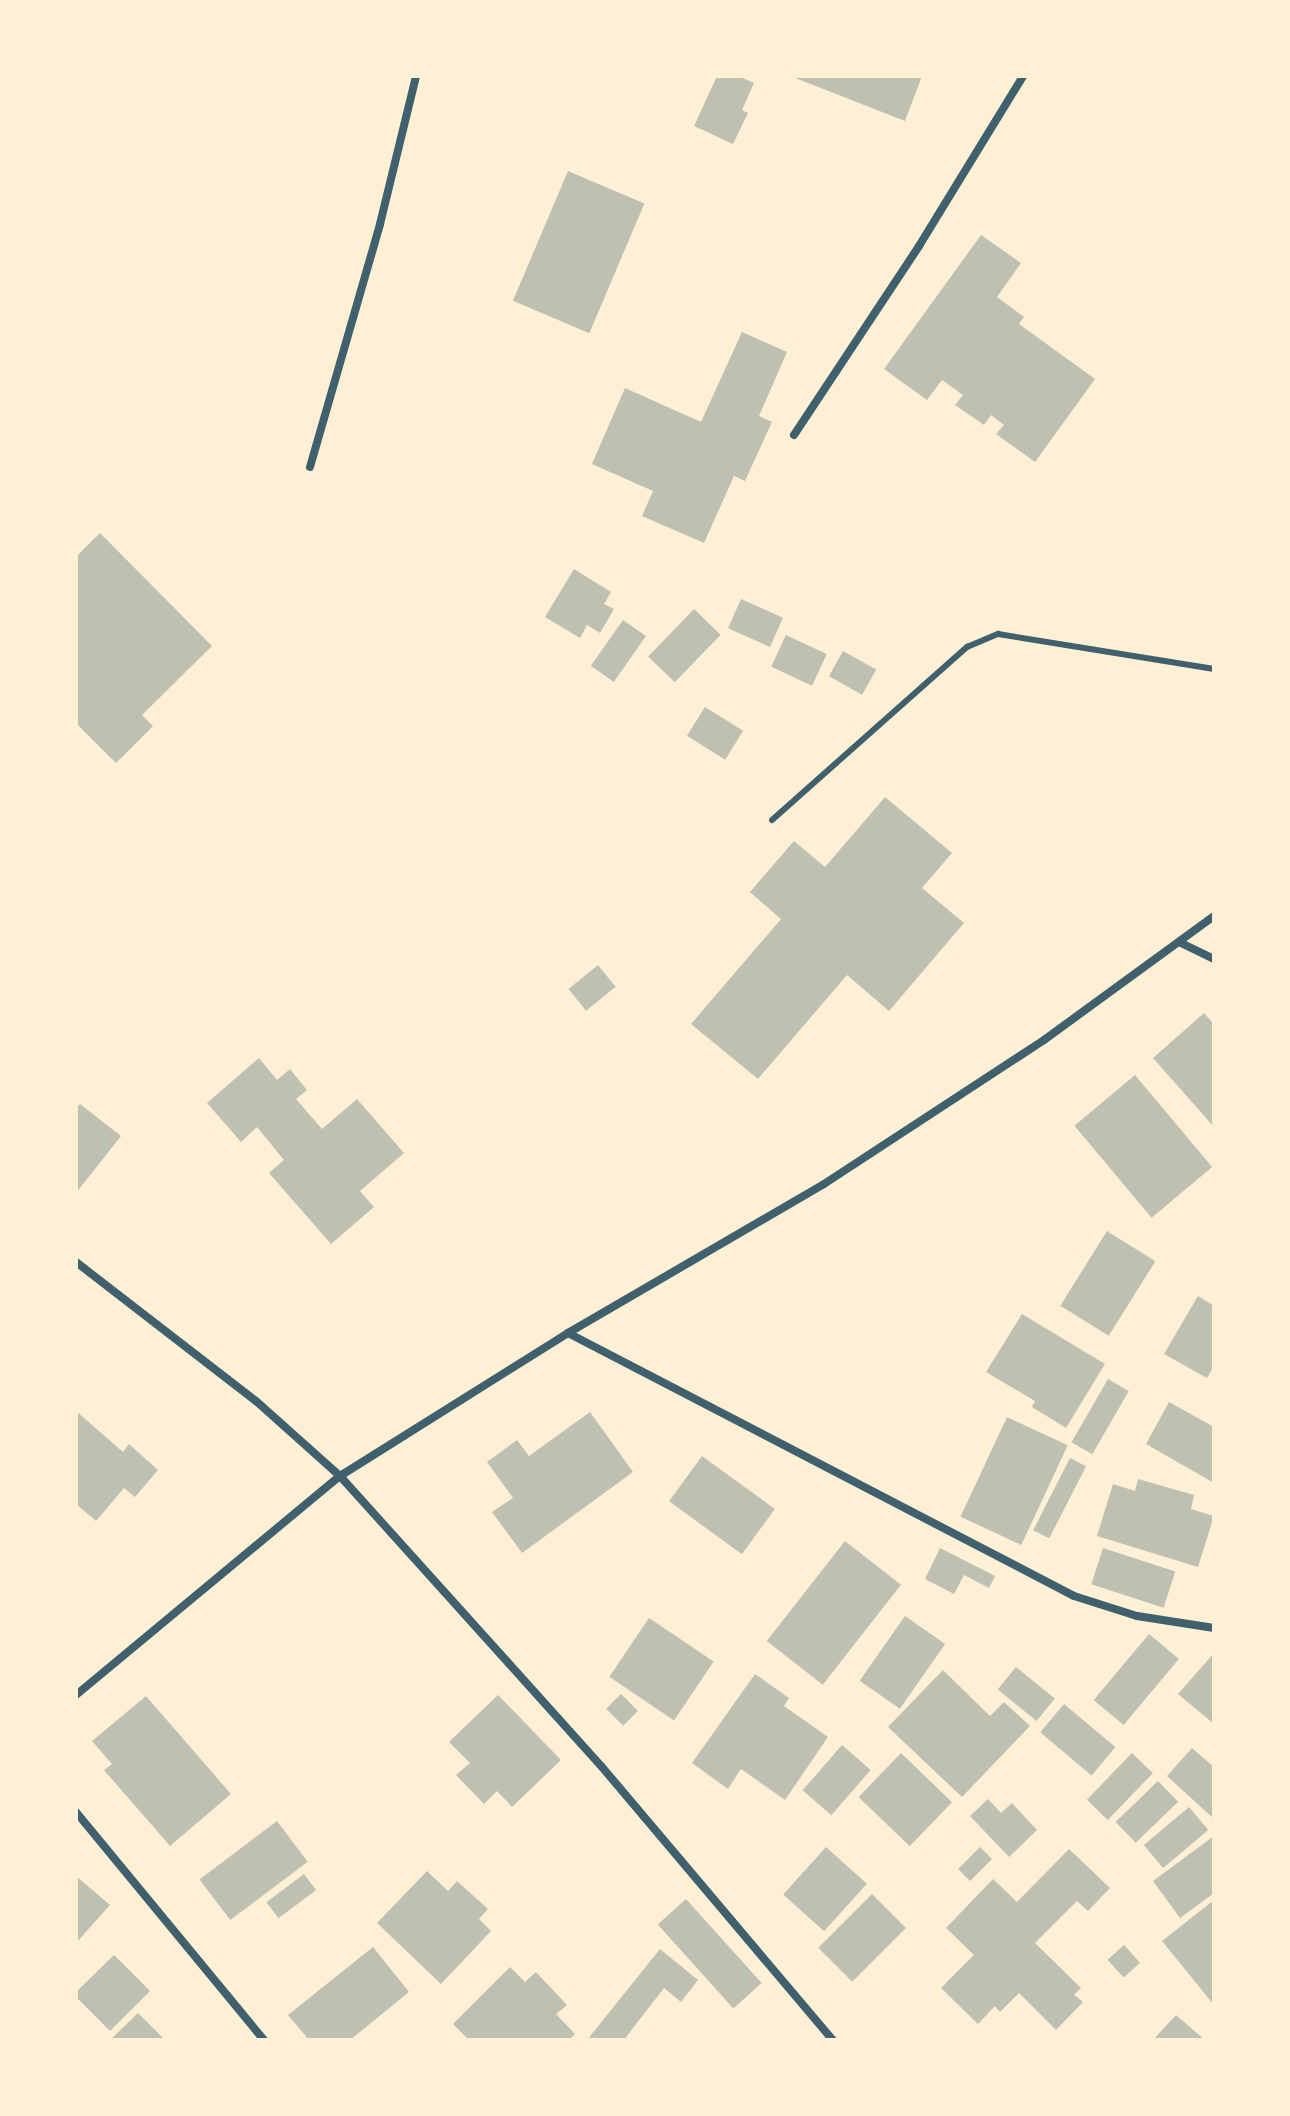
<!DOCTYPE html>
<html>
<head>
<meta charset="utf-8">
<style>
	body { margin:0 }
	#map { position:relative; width:1290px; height:2116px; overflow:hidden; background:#fdf0d5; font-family:"Zilla Slab",serif }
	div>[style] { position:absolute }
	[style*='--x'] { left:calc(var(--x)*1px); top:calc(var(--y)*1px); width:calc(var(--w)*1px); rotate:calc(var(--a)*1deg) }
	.building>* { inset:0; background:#bec0b2; transform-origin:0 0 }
	.service>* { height:6px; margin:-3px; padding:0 3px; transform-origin:3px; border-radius:3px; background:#3f606c }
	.minor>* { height:8px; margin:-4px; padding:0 4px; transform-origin:4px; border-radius:4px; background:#3f606c }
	span { translate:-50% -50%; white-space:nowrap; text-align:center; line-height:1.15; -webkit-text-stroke:7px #fdf0d5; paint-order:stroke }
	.frame { position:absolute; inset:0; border:78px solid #fdf0d5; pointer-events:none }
</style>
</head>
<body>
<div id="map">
	<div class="building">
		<i style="clip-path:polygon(717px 76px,738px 76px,754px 83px,742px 110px,748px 113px,733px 144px,694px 126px)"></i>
		<i style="clip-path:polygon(790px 76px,922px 76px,905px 121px)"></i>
		<i style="left:568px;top:171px;width:83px;height:141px;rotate:23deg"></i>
		<i style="clip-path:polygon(981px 235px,1021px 263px,997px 297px,1024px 317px,1019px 324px,1095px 379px,1035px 462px,996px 434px,1004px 425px,991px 415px,984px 425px,955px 405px,963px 395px,942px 380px,927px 400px,884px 369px)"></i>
		<i style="clip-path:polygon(742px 332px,787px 352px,759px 416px,772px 422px,745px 481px,734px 476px,704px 543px,642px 516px,653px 491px,592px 464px,625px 388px,701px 422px)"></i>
		<i style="clip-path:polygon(100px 533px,212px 646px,142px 715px,153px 726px,116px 763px,76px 723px,76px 557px)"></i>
		<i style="clip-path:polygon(574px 569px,611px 592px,604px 604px,614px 609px,600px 633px,587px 625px,580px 638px,545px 617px)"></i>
		<i style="left:741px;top:599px;width:46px;height:32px;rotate:24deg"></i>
		<i style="left:694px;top:609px;width:37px;height:66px;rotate:44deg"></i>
		<i style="left:623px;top:620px;width:28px;height:56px;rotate:35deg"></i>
		<i style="left:786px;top:635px;width:45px;height:35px;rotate:25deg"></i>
		<i style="left:843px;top:651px;width:38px;height:29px;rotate:29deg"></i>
		<i style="left:705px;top:707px;width:45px;height:34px;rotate:32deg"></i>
		<i style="clip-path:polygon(885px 797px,952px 853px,922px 888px,964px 923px,889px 1011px,847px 975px,758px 1079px,691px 1024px,781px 919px,750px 892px,794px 841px,825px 867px)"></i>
		<i style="left:598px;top:965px;width:28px;height:38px;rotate:51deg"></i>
		<i style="clip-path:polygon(1204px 1013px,1214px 1024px,1214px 1127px,1153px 1058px)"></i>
		<i style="clip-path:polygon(259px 1058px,277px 1080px,290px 1069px,307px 1090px,296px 1099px,322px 1129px,357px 1099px,404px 1153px,360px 1191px,374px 1207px,331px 1244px,269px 1173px,284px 1160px,257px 1127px,241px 1142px,207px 1103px)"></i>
		<i style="left:1135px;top:1075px;width:120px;height:79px;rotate:50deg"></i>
		<i style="clip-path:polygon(80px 1104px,121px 1136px,76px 1193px,76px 1109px)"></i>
		<i style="left:1107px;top:1231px;width:57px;height:88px;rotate:32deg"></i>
		<i style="clip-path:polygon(1198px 1296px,1214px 1306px,1214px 1366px,1207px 1378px,1164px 1354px)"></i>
		<i style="clip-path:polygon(1022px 1314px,1105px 1364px,1066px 1428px,1032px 1407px,1035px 1401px,986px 1372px)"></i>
		<i style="left:1108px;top:1379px;width:24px;height:73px;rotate:30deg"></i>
		<i style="clip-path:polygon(1169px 1402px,1214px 1427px,1214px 1483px,1146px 1444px)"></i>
		<i style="clip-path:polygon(76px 1411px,123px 1452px,129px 1444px,158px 1470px,135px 1497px,124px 1488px,96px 1521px,76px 1504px)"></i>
		<i style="clip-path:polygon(590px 1412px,633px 1472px,522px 1553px,492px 1512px,513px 1498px,487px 1462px,517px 1440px,529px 1456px)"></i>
		<i style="left:1007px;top:1417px;width:67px;height:110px;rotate:25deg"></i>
		<i style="left:702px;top:1456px;width:90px;height:56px;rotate:36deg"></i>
		<i style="left:1070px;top:1458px;width:18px;height:81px;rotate:27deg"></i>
		<i style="clip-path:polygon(1138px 1479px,1194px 1495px,1191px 1509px,1214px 1516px,1198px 1567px,1097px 1536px,1113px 1484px,1135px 1491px)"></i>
		<i style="left:845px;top:1541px;width:71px;height:127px;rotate:38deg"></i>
		<i style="clip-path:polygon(940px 1548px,995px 1576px,989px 1588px,964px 1575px,954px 1594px,925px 1579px)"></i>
		<i style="left:1103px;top:1548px;width:76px;height:38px;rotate:18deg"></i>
		<i style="left:905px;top:1616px;width:49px;height:79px;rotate:35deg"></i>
		<i style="left:649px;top:1618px;width:78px;height:71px;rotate:34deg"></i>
		<i style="left:1149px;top:1634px;width:39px;height:86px;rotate:40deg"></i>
		<i style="clip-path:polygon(1214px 1653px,1214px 1724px,1178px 1694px)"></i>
		<i style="left:1016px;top:1667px;width:50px;height:29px;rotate:39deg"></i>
		<i style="clip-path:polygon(943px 1670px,990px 1716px,1004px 1702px,1030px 1726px,962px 1797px,888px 1727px)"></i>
		<i style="clip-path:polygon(755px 1674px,789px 1698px,784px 1706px,828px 1737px,785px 1800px,741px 1769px,728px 1789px,692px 1763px)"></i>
		<i style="left:621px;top:1694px;width:24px;height:21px;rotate:45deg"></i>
		<i style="clip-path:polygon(498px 1695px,561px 1760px,512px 1807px,497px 1791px,484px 1804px,456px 1775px,470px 1763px,449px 1742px)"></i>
		<i style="clip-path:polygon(146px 1696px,231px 1794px,170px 1846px,104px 1770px,112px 1764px,92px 1741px)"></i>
		<i style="left:1064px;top:1704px;width:67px;height:37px;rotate:40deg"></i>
		<i style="left:842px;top:1745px;width:38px;height:60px;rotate:41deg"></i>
		<i style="clip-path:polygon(1192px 1748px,1214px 1767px,1214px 1819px,1167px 1776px)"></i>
		<i style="left:901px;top:1753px;width:71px;height:61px;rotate:44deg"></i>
		<i style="left:1132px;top:1753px;width:29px;height:65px;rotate:44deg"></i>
		<i style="left:1158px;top:1781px;width:29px;height:59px;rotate:46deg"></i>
		<i style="clip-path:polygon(988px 1799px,1001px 1813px,1012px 1803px,1037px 1830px,1009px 1857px,970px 1816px)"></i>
		<i style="left:1189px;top:1807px;width:30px;height:59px;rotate:50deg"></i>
		<i style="left:277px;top:1821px;width:51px;height:97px;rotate:53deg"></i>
		<i style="clip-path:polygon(1214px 1836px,1214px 1893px,1180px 1918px,1153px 1881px)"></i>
		<i style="left:826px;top:1847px;width:55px;height:64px;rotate:42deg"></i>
		<i style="left:980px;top:1847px;width:17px;height:31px;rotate:45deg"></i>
		<i style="clip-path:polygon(1069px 1849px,1110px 1888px,1088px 1911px,1077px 1901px,1035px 1943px,1081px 1988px,1074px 1995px,1083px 2002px,1056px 2030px,1019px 1993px,1000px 2012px,995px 2006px,978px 2024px,941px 1988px,974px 1955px,946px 1928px,993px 1879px,1017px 1902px)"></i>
		<i style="clip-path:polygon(427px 1871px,448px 1891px,457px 1881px,488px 1909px,479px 1919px,491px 1931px,441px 1984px,377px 1923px)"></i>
		<i style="left:304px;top:1874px;width:20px;height:47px;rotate:53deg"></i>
		<i style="clip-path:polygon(76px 1876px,110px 1905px,76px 1943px)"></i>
		<i style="left:872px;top:1894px;width:48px;height:76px;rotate:45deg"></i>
		<i style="left:686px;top:1899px;width:113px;height:38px;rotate:48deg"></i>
		<i style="clip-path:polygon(1214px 1900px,1214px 2005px,1162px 1941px)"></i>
		<i style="left:1124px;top:1945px;width:24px;height:22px;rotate:48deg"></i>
		<i style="clip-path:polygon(373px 1947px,409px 1992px,350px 2040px,309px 2040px,288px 2015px)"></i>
		<i style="clip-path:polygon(660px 1949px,698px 1980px,681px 2002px,664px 1988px,626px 2037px,630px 2040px,587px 2040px)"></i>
		<i style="clip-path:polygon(114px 1955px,150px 1991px,110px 2031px,76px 1997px,76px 1992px)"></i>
		<i style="clip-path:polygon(510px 1967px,525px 1982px,536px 1972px,567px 2005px,556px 2014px,575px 2034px,569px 2040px,469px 2040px,453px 2024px)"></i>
		<i style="clip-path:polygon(138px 2013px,165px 2040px,110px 2040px)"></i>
		<i style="clip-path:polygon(1176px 2015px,1205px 2040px,1153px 2040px)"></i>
	</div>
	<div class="service">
		<i style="--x:772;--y:820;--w:261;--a:-41.6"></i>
		<i style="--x:967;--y:647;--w:34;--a:-23"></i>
		<i style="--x:998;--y:634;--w:219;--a:9.2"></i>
	</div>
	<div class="minor">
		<i style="--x:794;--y:435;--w:227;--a:-56.5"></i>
		<i style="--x:919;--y:246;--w:199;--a:-58.5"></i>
		<i style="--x:310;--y:467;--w:253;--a:-73.9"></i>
		<i style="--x:380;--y:224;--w:152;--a:-76.3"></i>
		<i style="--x:1181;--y:943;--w:37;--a:26"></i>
		<i style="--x:76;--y:1262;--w:227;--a:37.7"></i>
		<i style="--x:256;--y:1401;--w:113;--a:41.8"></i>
		<i style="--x:340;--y:1476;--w:392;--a:48"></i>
		<i style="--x:602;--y:1767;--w:358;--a:49.8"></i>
		<i style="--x:568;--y:1333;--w:570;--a:27.46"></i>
		<i style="--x:1074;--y:1596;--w:66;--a:17.6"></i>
		<i style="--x:1137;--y:1616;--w:78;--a:8.9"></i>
		<i style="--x:76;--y:1695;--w:343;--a:-39.7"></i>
		<i style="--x:340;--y:1476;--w:269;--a:-32.1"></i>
		<i style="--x:568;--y:1333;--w:296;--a:-30.2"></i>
		<i style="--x:824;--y:1184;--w:263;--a:-33.2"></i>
		<i style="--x:1044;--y:1040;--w:210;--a:-36.1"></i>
		<i style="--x:76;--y:1812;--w:296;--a:50.5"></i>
	</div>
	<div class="frame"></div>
</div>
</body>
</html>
